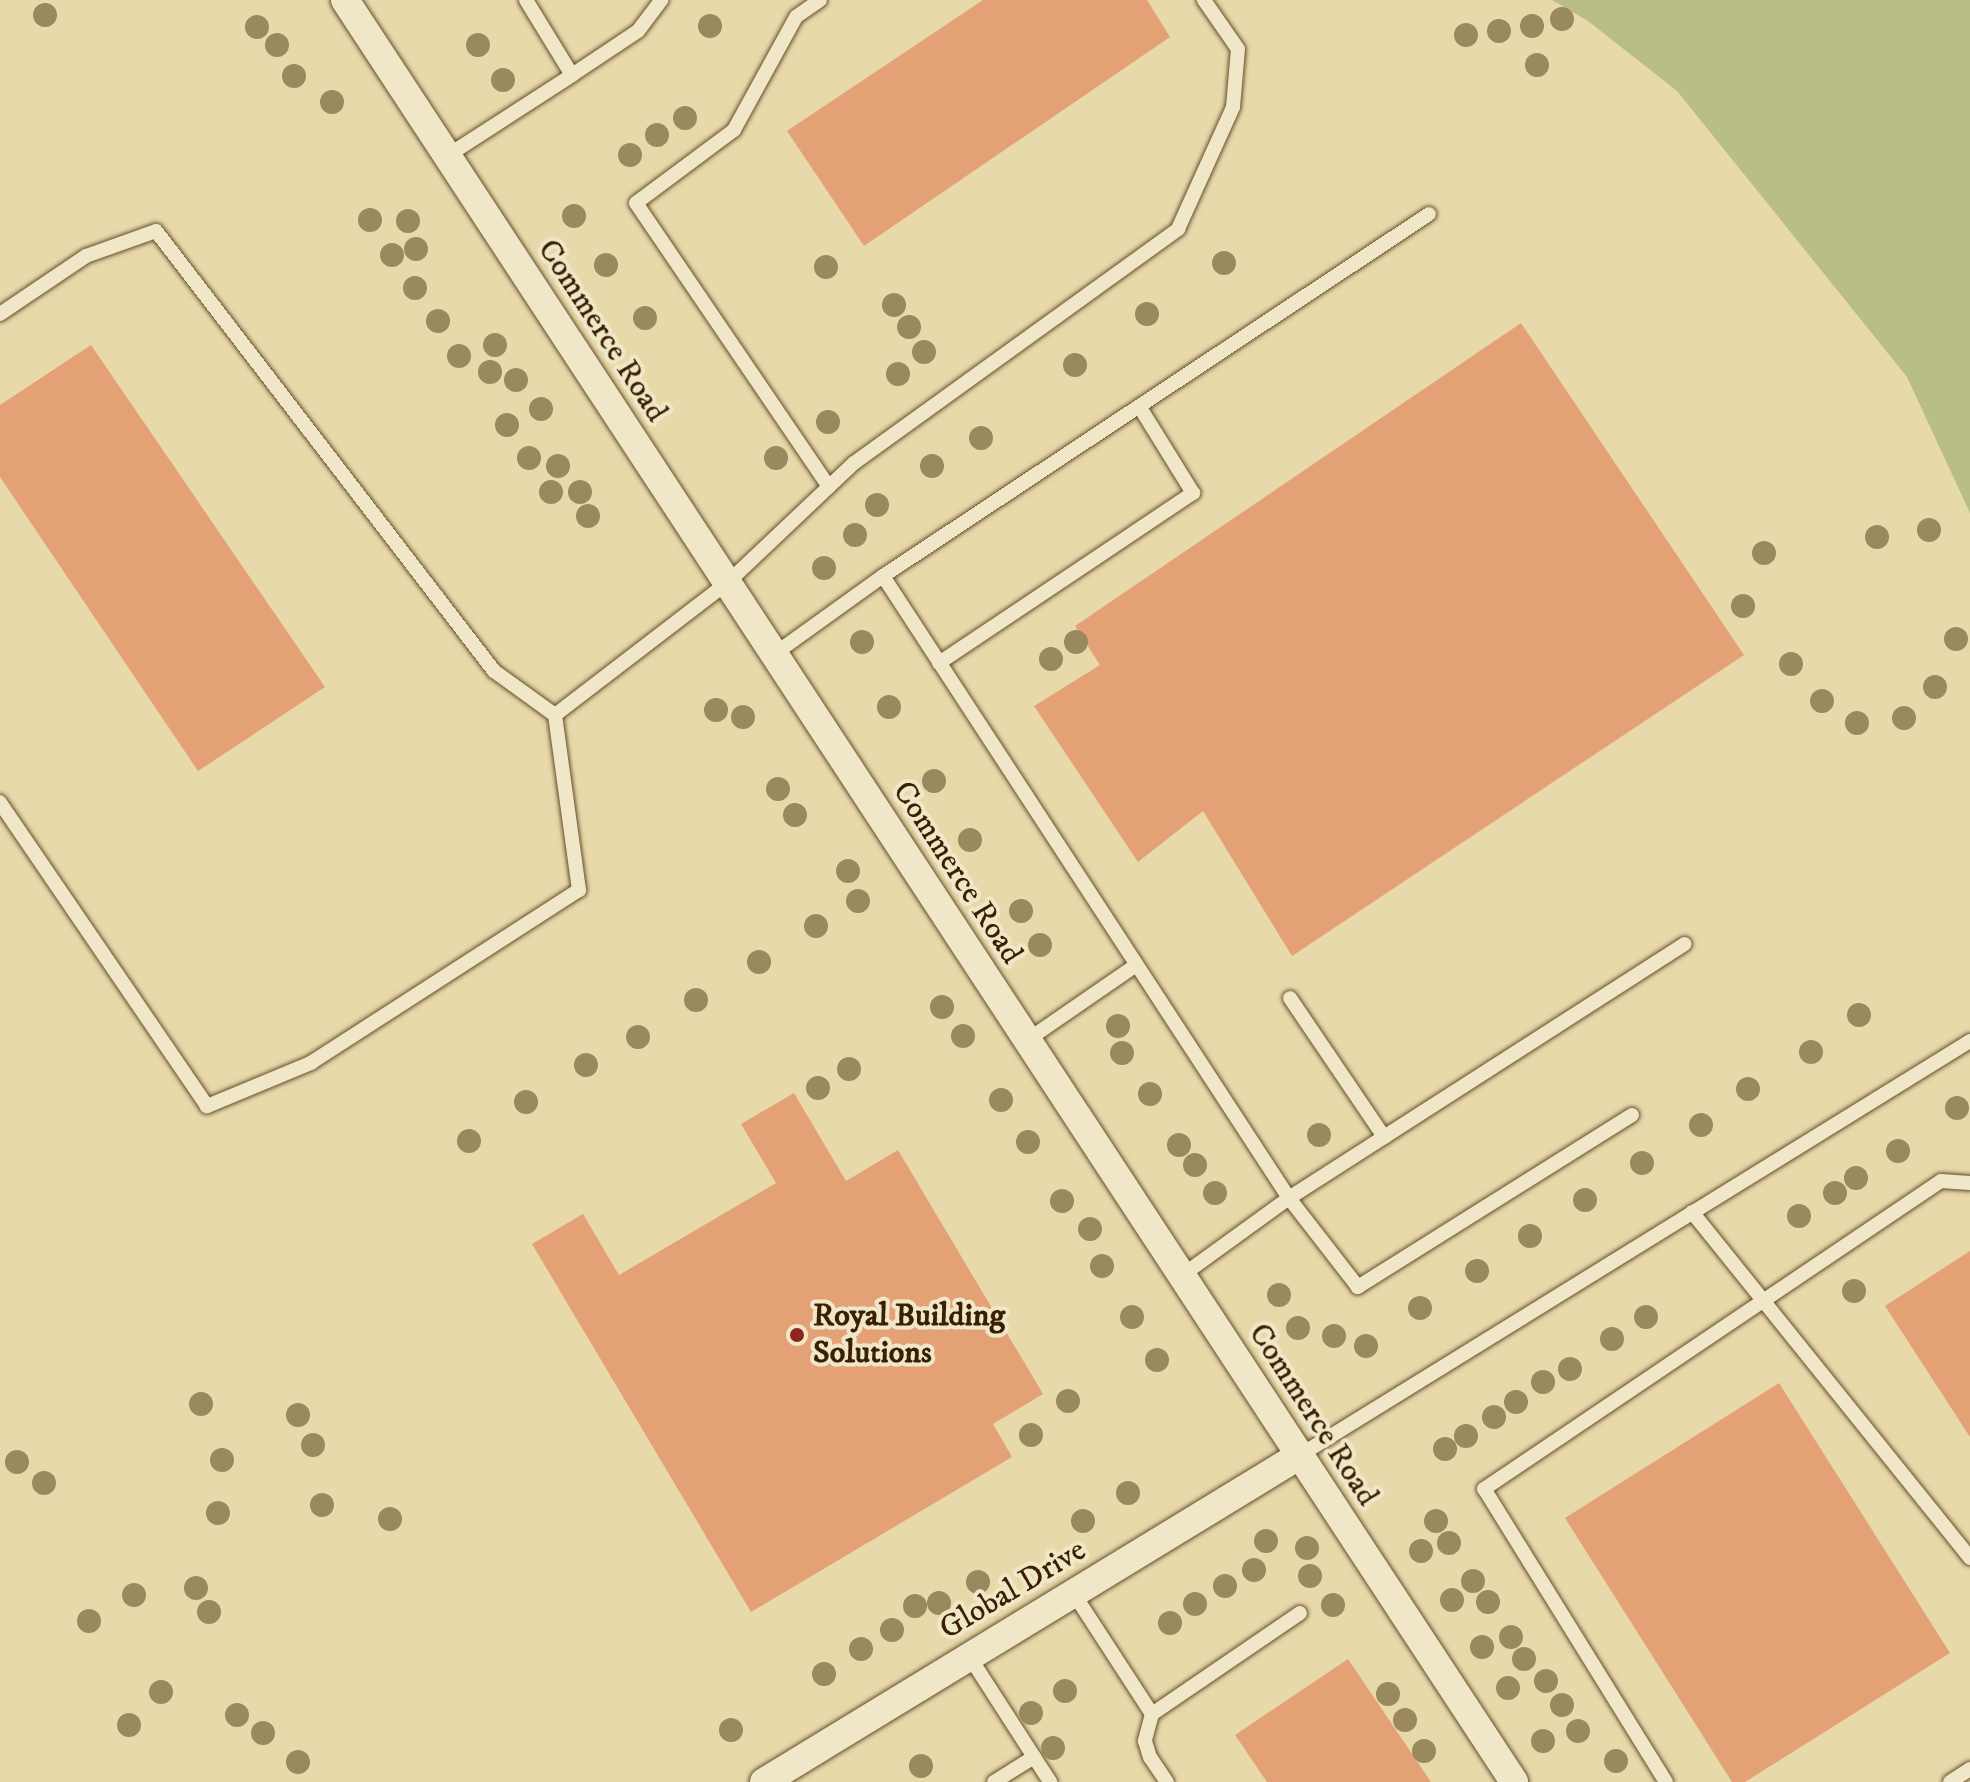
<!DOCTYPE html>
<html>
<head>
<meta charset="utf-8">
<style>
	body { margin:0 }
	#map { position:relative; width:1970px; height:1782px; overflow:hidden; background:#e8d9aa; font-family:"IM FELL DW Pica",serif }
	div>[style] { position:absolute }
	[style*='--x'] { left:calc(var(--x)*1px); top:calc(var(--y)*1px); width:calc(var(--w)*1px); rotate:calc(var(--a)*1deg) }
	.green>* { inset:0; background:#b9be87 }
	.building>* { inset:0; background:#e4a176 }
	.roads { filter:drop-shadow(0 0 2px #664e2b) drop-shadow(0 0 2px #664e2b) }
	.service>* { height:14px; margin:-7px; padding:0 7px; transform-origin:7px; border-radius:7px; background:#f0e6c8 }
	.minor>* { height:28px; margin:-14px; padding:0 14px; transform-origin:14px; border-radius:14px; background:#f0e6c8 }
	.trees>* { width:24px; height:24px; margin:-12px; border-radius:50%; background:#9a895f }
	.dots>* { width:22px; height:22px; translate:-50% -50%; box-sizing:border-box; border:4px solid #f0e6c8; border-radius:50% }
	span { translate:-50% -50%; white-space:nowrap; text-align:center; line-height:1.15; -webkit-text-stroke:8px #f0e6c8; paint-order:stroke }
	.street-label { font-size:32px; color:#3a1f01 }
	.poi-label { font-size:32px; color:#3a1f01; font-weight:700 }
	.left { translate:0 -50%; text-align:left }
</style>
</head>
<body>
<div id="map">
	<div class="green">
		<i style="clip-path:polygon(1552px 0,1970px 0,1970px 513px,1907px 377px,1677px 91px,1588px 21px)"></i>
	</div>
	<div class="building">
		<i style="clip-path:polygon(983px 0,1147px 0,1170px 37px,864px 246px,787px 131px)"></i>
		<i style="clip-path:polygon(1521px 323px,1744px 655px,1292px 956px,1203px 811px,1138px 862px,1034px 706px,1100px 665px,1075px 626px)"></i>
		<i style="clip-path:polygon(91px 345px,325px 687px,198px 771px,0 477px,0 405px)"></i>
		<i style="clip-path:polygon(794px 1093px,846px 1181px,898px 1150px,1043px 1394px,993px 1424px,1012px 1457px,751px 1612px,532px 1244px,583px 1214px,619px 1275px,776px 1183px,741px 1124px)"></i>
		<i style="clip-path:polygon(1970px 1251px,1970px 1437px,1885px 1306px)"></i>
		<i style="clip-path:polygon(1779px 1383px,1950px 1653px,1745px 1782px,1732px 1782px,1565px 1518px)"></i>
		<i style="clip-path:polygon(1348px 1659px,1431px 1782px,1267px 1782px,1235px 1735px)"></i>
	</div>
	<div class="roads">
		<div class="service">
			<i style="--x:820;--y:0;--w:29;--a:145"></i>
			<i style="--x:796;--y:17;--w:129;--a:118.8"></i>
			<i style="--x:734;--y:130;--w:122;--a:143.3"></i>
			<i style="--x:636;--y:203;--w:343;--a:55.8"></i>
			<i style="--x:572;--y:75;--w:79;--a:-33.7"></i>
			<i style="--x:638;--y:31;--w:39;--a:-53"></i>
			<i style="--x:447;--y:156;--w:149;--a:-32.9"></i>
			<i style="--x:572;--y:75;--w:88;--a:-121.5"></i>
			<i style="--x:0;--y:314;--w:104;--a:-34"></i>
			<i style="--x:86;--y:256;--w:74;--a:-19.7"></i>
			<i style="--x:156;--y:231;--w:555;--a:52.47"></i>
			<i style="--x:494;--y:671;--w:75;--a:35.8"></i>
			<i style="--x:555;--y:715;--w:177;--a:82.2"></i>
			<i style="--x:579;--y:890;--w:319;--a:147.2"></i>
			<i style="--x:311;--y:1063;--w:113;--a:157.5"></i>
			<i style="--x:207;--y:1106;--w:368;--a:-124.3"></i>
			<i style="--x:883;--y:576;--w:655;--a:-33.54"></i>
			<i style="--x:773;--y:655;--w:135;--a:-35.7"></i>
			<i style="--x:883;--y:576;--w:743;--a:56.87"></i>
			<i style="--x:1289;--y:1198;--w:130;--a:144.1"></i>
			<i style="--x:939;--y:663;--w:306;--a:-33.8"></i>
			<i style="--x:1193;--y:493;--w:102;--a:-121.8"></i>
			<i style="--x:555;--y:715;--w:215;--a:-37.5"></i>
			<i style="--x:726;--y:584;--w:176;--a:-43.4"></i>
			<i style="--x:854;--y:463;--w:400;--a:-35.8"></i>
			<i style="--x:1178;--y:229;--w:134;--a:-65.7"></i>
			<i style="--x:1233;--y:107;--w:58;--a:-85.1"></i>
			<i style="--x:1238;--y:49;--w:60;--a:-124.8"></i>
			<i style="--x:1290;--y:998;--w:168;--a:55.9"></i>
			<i style="--x:1026;--y:1041;--w:134;--a:-34.6"></i>
			<i style="--x:1632;--y:1115;--w:324;--a:147.9"></i>
			<i style="--x:1358;--y:1287;--w:113;--a:-127.8"></i>
			<i style="--x:1289;--y:1198;--w:470;--a:-32.7"></i>
			<i style="--x:1692;--y:1212;--w:444;--a:51.2"></i>
			<i style="--x:1297;--y:1457;--w:791;--a:-31.72"></i>
			<i style="--x:1074;--y:1594;--w:143;--a:57"></i>
			<i style="--x:1152;--y:1714;--w:179;--a:-34.3"></i>
			<i style="--x:969;--y:1656;--w:120;--a:57.2"></i>
			<i style="--x:1034;--y:1757;--w:47;--a:148"></i>
			<i style="--x:1152;--y:1714;--w:28;--a:105"></i>
			<i style="--x:1145;--y:1741;--w:17;--a:73"></i>
			<i style="--x:1150;--y:1757;--w:30;--a:56"></i>
			<i style="--x:1034;--y:1757;--w:30;--a:57"></i>
			<i style="--x:1666;--y:1782;--w:345;--a:-121.8"></i>
			<i style="--x:1484;--y:1489;--w:551;--a:-33.98"></i>
			<i style="--x:1941;--y:1181;--w:29;--a:4"></i>
			<i style="--x:1950;--y:1782;--w:24;--a:-33"></i>
		</div>
		<div class="minor">
			<i style="--x:345;--y:0;--w:2131;--a:56.73"></i>
			<i style="--x:764;--y:1782;--w:624;--a:-31.37"></i>
		</div>
	</div>
	<div class="trees">
		<i style="left:45px;top:15px"></i>
		<i style="left:1562px;top:19px"></i>
		<i style="left:710px;top:26px"></i>
		<i style="left:1532px;top:26px"></i>
		<i style="left:257px;top:27px"></i>
		<i style="left:1499px;top:31px"></i>
		<i style="left:1466px;top:35px"></i>
		<i style="left:277px;top:45px"></i>
		<i style="left:478px;top:45px"></i>
		<i style="left:1537px;top:65px"></i>
		<i style="left:294px;top:76px"></i>
		<i style="left:503px;top:80px"></i>
		<i style="left:332px;top:102px"></i>
		<i style="left:685px;top:118px"></i>
		<i style="left:657px;top:135px"></i>
		<i style="left:630px;top:155px"></i>
		<i style="left:574px;top:216px"></i>
		<i style="left:370px;top:220px"></i>
		<i style="left:408px;top:221px"></i>
		<i style="left:416px;top:249px"></i>
		<i style="left:392px;top:255px"></i>
		<i style="left:1224px;top:263px"></i>
		<i style="left:606px;top:265px"></i>
		<i style="left:826px;top:267px"></i>
		<i style="left:415px;top:288px"></i>
		<i style="left:894px;top:305px"></i>
		<i style="left:1147px;top:314px"></i>
		<i style="left:645px;top:318px"></i>
		<i style="left:438px;top:321px"></i>
		<i style="left:909px;top:327px"></i>
		<i style="left:495px;top:345px"></i>
		<i style="left:924px;top:352px"></i>
		<i style="left:459px;top:356px"></i>
		<i style="left:1075px;top:365px"></i>
		<i style="left:490px;top:372px"></i>
		<i style="left:898px;top:374px"></i>
		<i style="left:516px;top:380px"></i>
		<i style="left:541px;top:409px"></i>
		<i style="left:828px;top:422px"></i>
		<i style="left:507px;top:425px"></i>
		<i style="left:981px;top:438px"></i>
		<i style="left:529px;top:458px"></i>
		<i style="left:776px;top:458px"></i>
		<i style="left:558px;top:466px"></i>
		<i style="left:932px;top:466px"></i>
		<i style="left:551px;top:492px"></i>
		<i style="left:580px;top:492px"></i>
		<i style="left:877px;top:505px"></i>
		<i style="left:588px;top:516px"></i>
		<i style="left:1929px;top:530px"></i>
		<i style="left:855px;top:535px"></i>
		<i style="left:1877px;top:537px"></i>
		<i style="left:1764px;top:553px"></i>
		<i style="left:824px;top:568px"></i>
		<i style="left:1743px;top:606px"></i>
		<i style="left:1956px;top:639px"></i>
		<i style="left:862px;top:642px"></i>
		<i style="left:1076px;top:642px"></i>
		<i style="left:1051px;top:659px"></i>
		<i style="left:1791px;top:664px"></i>
		<i style="left:1935px;top:687px"></i>
		<i style="left:1822px;top:701px"></i>
		<i style="left:889px;top:707px"></i>
		<i style="left:716px;top:710px"></i>
		<i style="left:743px;top:717px"></i>
		<i style="left:1904px;top:718px"></i>
		<i style="left:1857px;top:723px"></i>
		<i style="left:934px;top:781px"></i>
		<i style="left:778px;top:789px"></i>
		<i style="left:795px;top:815px"></i>
		<i style="left:970px;top:840px"></i>
		<i style="left:848px;top:871px"></i>
		<i style="left:858px;top:901px"></i>
		<i style="left:1021px;top:911px"></i>
		<i style="left:816px;top:926px"></i>
		<i style="left:1040px;top:945px"></i>
		<i style="left:759px;top:962px"></i>
		<i style="left:696px;top:1000px"></i>
		<i style="left:942px;top:1007px"></i>
		<i style="left:1859px;top:1015px"></i>
		<i style="left:1118px;top:1026px"></i>
		<i style="left:963px;top:1036px"></i>
		<i style="left:638px;top:1037px"></i>
		<i style="left:1811px;top:1052px"></i>
		<i style="left:1122px;top:1053px"></i>
		<i style="left:586px;top:1065px"></i>
		<i style="left:849px;top:1069px"></i>
		<i style="left:818px;top:1088px"></i>
		<i style="left:1748px;top:1089px"></i>
		<i style="left:1150px;top:1094px"></i>
		<i style="left:1001px;top:1100px"></i>
		<i style="left:526px;top:1102px"></i>
		<i style="left:1957px;top:1108px"></i>
		<i style="left:1701px;top:1125px"></i>
		<i style="left:1319px;top:1135px"></i>
		<i style="left:469px;top:1141px"></i>
		<i style="left:1028px;top:1142px"></i>
		<i style="left:1179px;top:1145px"></i>
		<i style="left:1898px;top:1151px"></i>
		<i style="left:1642px;top:1163px"></i>
		<i style="left:1195px;top:1165px"></i>
		<i style="left:1856px;top:1178px"></i>
		<i style="left:1215px;top:1193px"></i>
		<i style="left:1835px;top:1193px"></i>
		<i style="left:1585px;top:1200px"></i>
		<i style="left:1062px;top:1201px"></i>
		<i style="left:1799px;top:1216px"></i>
		<i style="left:1090px;top:1229px"></i>
		<i style="left:1530px;top:1236px"></i>
		<i style="left:1102px;top:1266px"></i>
		<i style="left:1477px;top:1271px"></i>
		<i style="left:1854px;top:1291px"></i>
		<i style="left:1279px;top:1295px"></i>
		<i style="left:1420px;top:1308px"></i>
		<i style="left:1132px;top:1317px"></i>
		<i style="left:1646px;top:1317px"></i>
		<i style="left:1298px;top:1328px"></i>
		<i style="left:1334px;top:1336px"></i>
		<i style="left:1612px;top:1339px"></i>
		<i style="left:1366px;top:1346px"></i>
		<i style="left:1157px;top:1360px"></i>
		<i style="left:1570px;top:1369px"></i>
		<i style="left:1543px;top:1382px"></i>
		<i style="left:1068px;top:1401px"></i>
		<i style="left:1516px;top:1402px"></i>
		<i style="left:201px;top:1404px"></i>
		<i style="left:298px;top:1415px"></i>
		<i style="left:1494px;top:1417px"></i>
		<i style="left:1031px;top:1435px"></i>
		<i style="left:1466px;top:1436px"></i>
		<i style="left:313px;top:1445px"></i>
		<i style="left:1445px;top:1449px"></i>
		<i style="left:222px;top:1460px"></i>
		<i style="left:17px;top:1462px"></i>
		<i style="left:44px;top:1483px"></i>
		<i style="left:1128px;top:1493px"></i>
		<i style="left:322px;top:1505px"></i>
		<i style="left:218px;top:1513px"></i>
		<i style="left:390px;top:1519px"></i>
		<i style="left:1083px;top:1521px"></i>
		<i style="left:1436px;top:1521px"></i>
		<i style="left:1266px;top:1541px"></i>
		<i style="left:1449px;top:1543px"></i>
		<i style="left:1307px;top:1548px"></i>
		<i style="left:1421px;top:1551px"></i>
		<i style="left:1254px;top:1570px"></i>
		<i style="left:1310px;top:1576px"></i>
		<i style="left:1473px;top:1581px"></i>
		<i style="left:978px;top:1582px"></i>
		<i style="left:1225px;top:1586px"></i>
		<i style="left:196px;top:1588px"></i>
		<i style="left:134px;top:1595px"></i>
		<i style="left:1452px;top:1600px"></i>
		<i style="left:1488px;top:1602px"></i>
		<i style="left:939px;top:1603px"></i>
		<i style="left:1195px;top:1604px"></i>
		<i style="left:1333px;top:1605px"></i>
		<i style="left:915px;top:1606px"></i>
		<i style="left:209px;top:1612px"></i>
		<i style="left:89px;top:1621px"></i>
		<i style="left:1170px;top:1623px"></i>
		<i style="left:892px;top:1630px"></i>
		<i style="left:1511px;top:1637px"></i>
		<i style="left:1482px;top:1647px"></i>
		<i style="left:861px;top:1649px"></i>
		<i style="left:1524px;top:1659px"></i>
		<i style="left:824px;top:1674px"></i>
		<i style="left:1546px;top:1681px"></i>
		<i style="left:1508px;top:1688px"></i>
		<i style="left:1065px;top:1691px"></i>
		<i style="left:161px;top:1692px"></i>
		<i style="left:1388px;top:1694px"></i>
		<i style="left:1562px;top:1705px"></i>
		<i style="left:1031px;top:1713px"></i>
		<i style="left:237px;top:1715px"></i>
		<i style="left:1405px;top:1720px"></i>
		<i style="left:129px;top:1725px"></i>
		<i style="left:731px;top:1730px"></i>
		<i style="left:1578px;top:1731px"></i>
		<i style="left:263px;top:1733px"></i>
		<i style="left:1543px;top:1741px"></i>
		<i style="left:1053px;top:1748px"></i>
		<i style="left:1424px;top:1751px"></i>
		<i style="left:1616px;top:1761px"></i>
		<i style="left:298px;top:1762px"></i>
		<i style="left:921px;top:1766px"></i>
	</div>
	<div class="dots">
		<i style="left:797px;top:1335px;background:#8f2418"></i>
	</div>
	<div class="street-label">
		<span style="left:602px;top:331px;rotate:57deg">Commerce Road</span>
		<span style="left:957px;top:873px;rotate:57deg">Commerce Road</span>
		<span style="left:1313px;top:1415px;rotate:57deg">Commerce Road</span>
		<span style="left:1013px;top:1590px;rotate:-31deg">Global Drive</span>
	</div>
	<div class="poi-label">
		<span class="left" style="left:813px;top:1335px">Royal Building<br>Solutions</span>
	</div>
</div>
</body>
</html>
